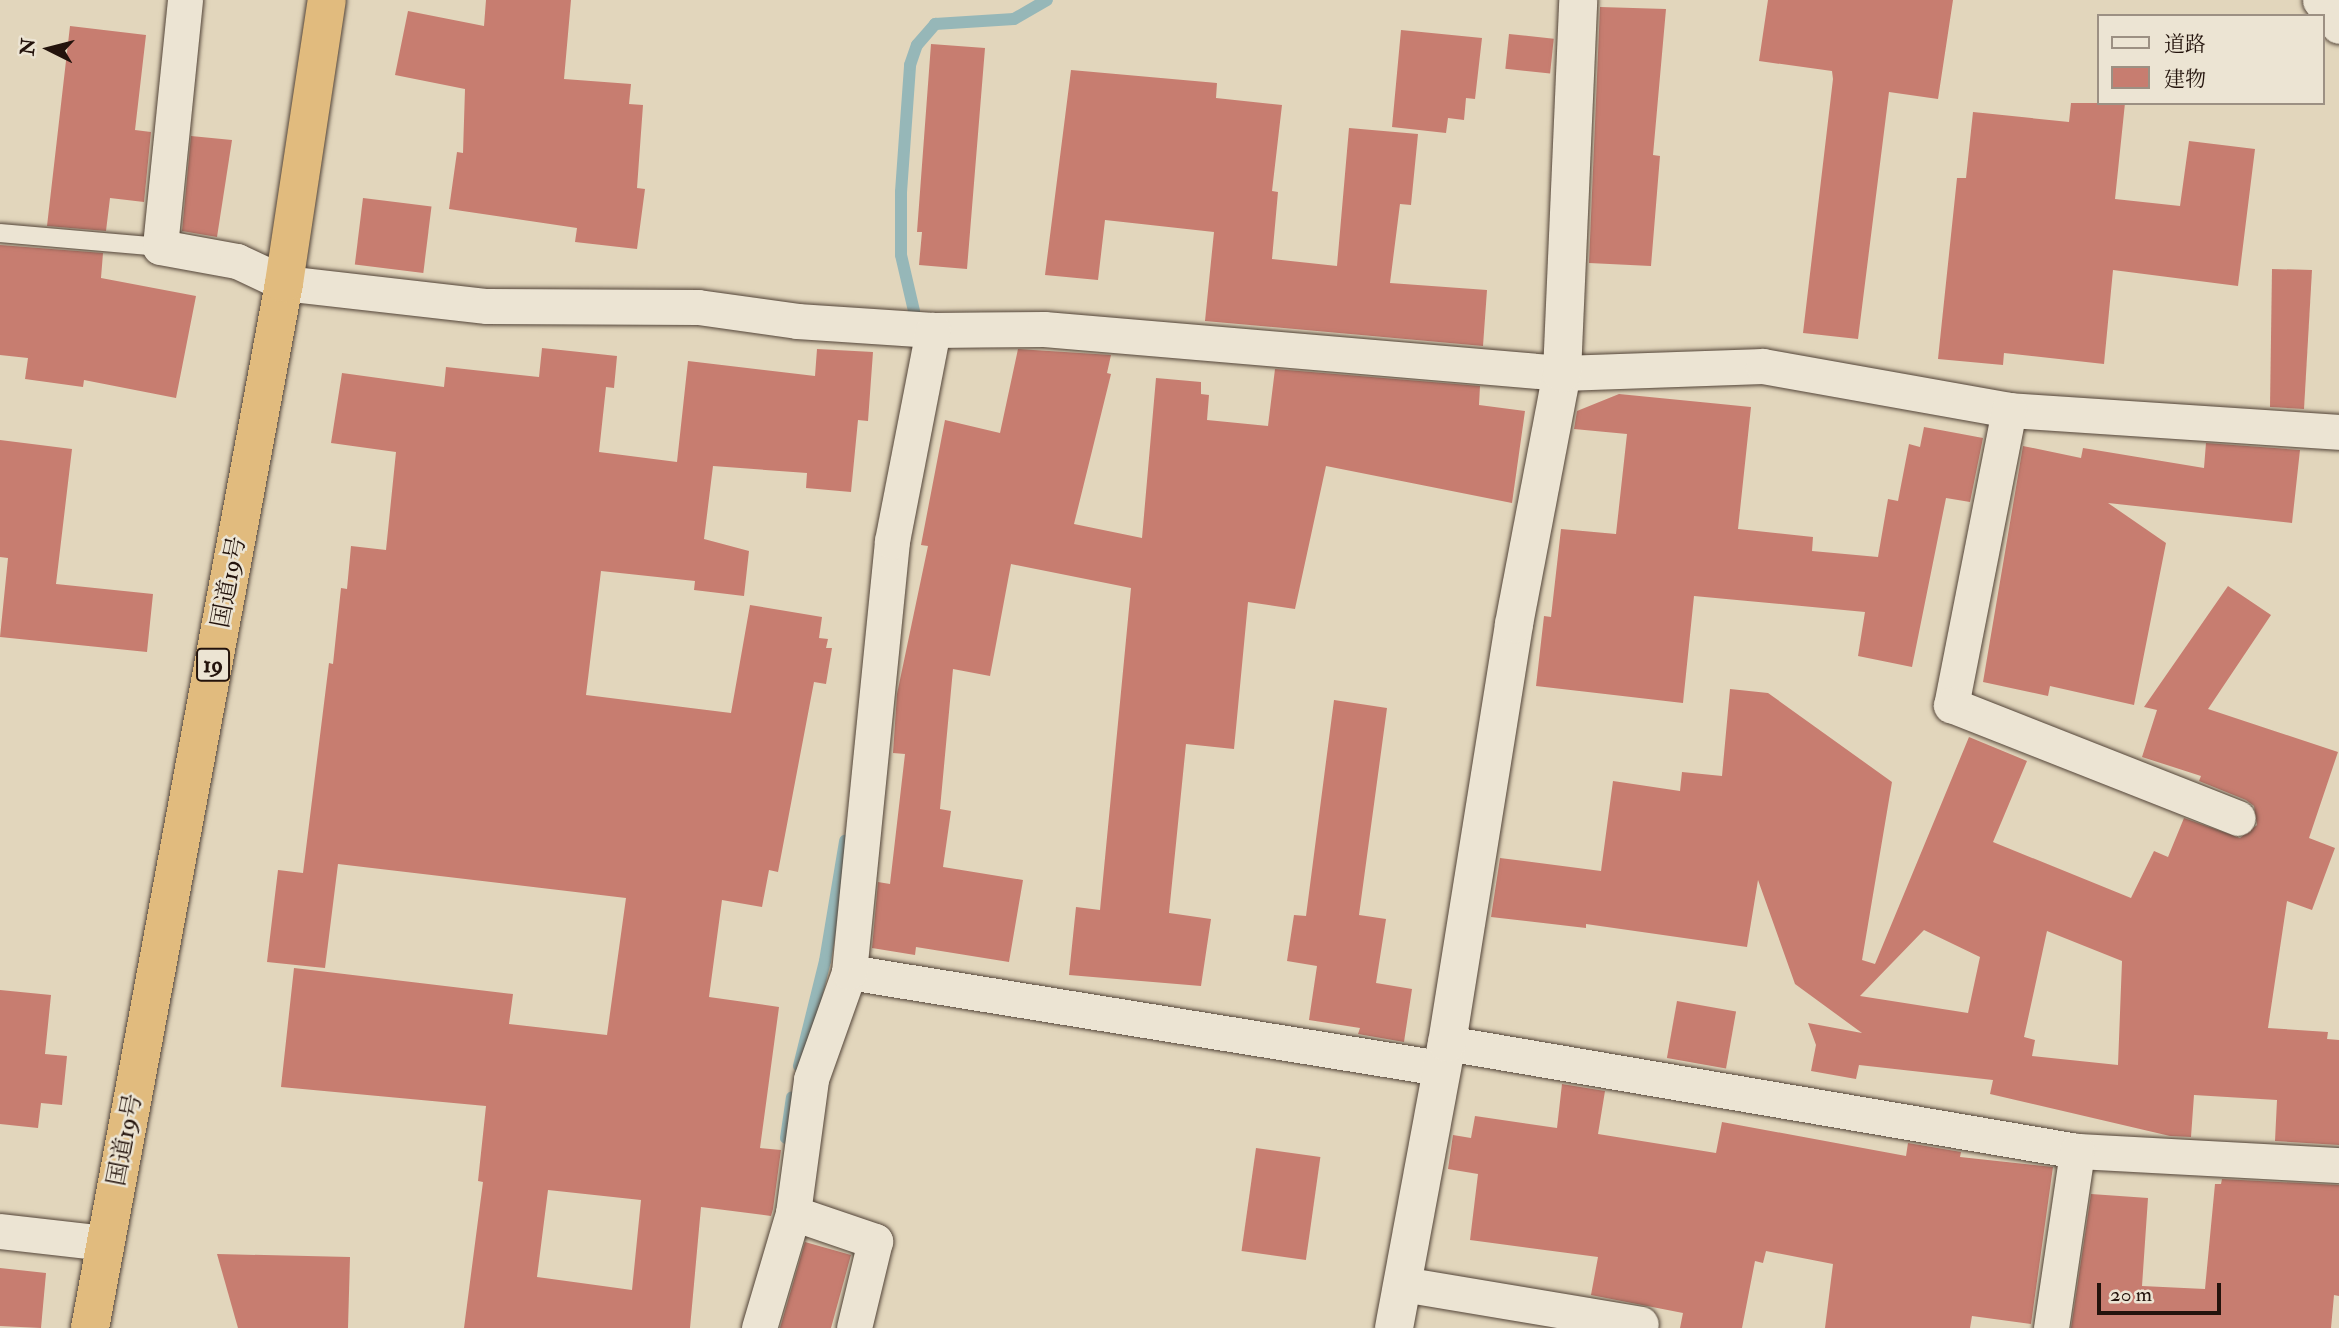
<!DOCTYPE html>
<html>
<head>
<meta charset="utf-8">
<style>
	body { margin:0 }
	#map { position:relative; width:2339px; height:1328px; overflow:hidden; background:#e2d6bc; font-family:"IM FELL Double Pica","Noto Serif JP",serif }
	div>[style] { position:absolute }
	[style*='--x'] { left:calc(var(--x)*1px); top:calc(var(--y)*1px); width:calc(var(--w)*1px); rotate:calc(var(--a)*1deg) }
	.stream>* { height:12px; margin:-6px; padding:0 6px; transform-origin:6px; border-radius:6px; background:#96b7b8 }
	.building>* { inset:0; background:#c77d70; transform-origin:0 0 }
	.roads { filter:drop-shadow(0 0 2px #534438) drop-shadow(0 0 2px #534438) }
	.service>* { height:18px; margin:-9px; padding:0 9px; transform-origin:9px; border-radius:9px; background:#ece4d3 }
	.minor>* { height:35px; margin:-17.5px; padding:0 17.5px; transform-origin:17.5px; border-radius:17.5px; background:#ece4d3 }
	.tertiary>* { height:38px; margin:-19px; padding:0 19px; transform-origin:19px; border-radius:19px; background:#ece4d3 }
	.trunk>* { height:38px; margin:-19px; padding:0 19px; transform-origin:19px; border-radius:19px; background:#e1bb7e }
	span { translate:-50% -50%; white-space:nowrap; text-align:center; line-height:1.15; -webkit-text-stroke:5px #ece4d3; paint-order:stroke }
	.shield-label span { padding:2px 5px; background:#ece4d3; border:2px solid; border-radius:5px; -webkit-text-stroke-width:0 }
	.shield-label { font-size:23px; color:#23130c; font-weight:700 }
	.street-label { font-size:24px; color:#23130c }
	.legend { position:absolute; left:2097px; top:14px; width:228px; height:91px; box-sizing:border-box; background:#ece4d3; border:2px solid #9c9083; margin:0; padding:9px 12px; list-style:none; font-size:21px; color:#23130c }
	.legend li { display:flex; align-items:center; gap:14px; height:35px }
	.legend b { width:35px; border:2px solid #9c9083 }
	.north { position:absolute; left:14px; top:14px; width:70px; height:70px; -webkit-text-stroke:5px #ece4d3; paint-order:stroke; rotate:276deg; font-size:19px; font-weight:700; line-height:28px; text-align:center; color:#23130c }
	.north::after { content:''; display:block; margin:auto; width:24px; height:32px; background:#23130c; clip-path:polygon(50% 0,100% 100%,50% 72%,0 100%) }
	.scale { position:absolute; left:2097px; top:1283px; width:124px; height:32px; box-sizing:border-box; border:4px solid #23130c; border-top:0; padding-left:9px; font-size:21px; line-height:24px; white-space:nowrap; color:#23130c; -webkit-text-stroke:5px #ece4d3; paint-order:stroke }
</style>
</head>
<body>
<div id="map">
	<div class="stream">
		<i style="--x:914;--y:311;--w:57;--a:-103.1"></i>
		<i style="--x:901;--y:255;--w:63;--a:-90"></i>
		<i style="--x:901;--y:192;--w:127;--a:-85.9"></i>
		<i style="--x:910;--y:65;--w:21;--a:-71"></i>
		<i style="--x:917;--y:45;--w:28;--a:-49"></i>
		<i style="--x:935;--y:24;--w:79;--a:-3.6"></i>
		<i style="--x:1014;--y:19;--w:38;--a:-30"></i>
		<i style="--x:799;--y:1066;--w:108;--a:-76.1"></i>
		<i style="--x:825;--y:961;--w:122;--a:-80.5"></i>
		<i style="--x:786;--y:1138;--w:41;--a:-81.7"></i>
	</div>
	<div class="building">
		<i style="clip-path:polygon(486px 0,571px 0,564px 79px,631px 84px,629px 104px,643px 105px,637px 188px,645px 189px,637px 249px,575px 242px,577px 228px,449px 209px,457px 152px,463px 153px,465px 89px,395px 75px,408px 11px,484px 26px)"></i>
		<i style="clip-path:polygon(1768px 0,1953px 0,1938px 99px,1889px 92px,1858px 339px,1803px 333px,1833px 79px,1832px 71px,1759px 61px)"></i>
		<i style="clip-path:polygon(1600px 7px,1666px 9px,1653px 155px,1660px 156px,1651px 266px,1589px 263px)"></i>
		<i style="clip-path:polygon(70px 26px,146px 35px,135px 130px,151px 132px,144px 202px,110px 198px,106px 231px,47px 226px)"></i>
		<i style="clip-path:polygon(1401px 30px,1482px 38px,1475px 99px,1466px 98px,1464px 120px,1448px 118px,1446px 133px,1392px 127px)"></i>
		<i style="left:1509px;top:34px;width:45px;height:35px;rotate:6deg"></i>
		<i style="clip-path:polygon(931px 44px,985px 48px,967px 269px,919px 265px,922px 232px,917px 232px)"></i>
		<i style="clip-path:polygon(1071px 70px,1217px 83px,1216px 98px,1282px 105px,1272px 191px,1278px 192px,1272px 259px,1337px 266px,1349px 128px,1418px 134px,1411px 205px,1400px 204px,1390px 283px,1487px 290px,1483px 346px,1205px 321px,1214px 232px,1105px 220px,1098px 280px,1045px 275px)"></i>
		<i style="clip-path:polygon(2071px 103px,2125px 103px,2115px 199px,2180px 206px,2189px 141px,2255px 149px,2238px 286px,2113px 270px,2104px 364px,2004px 353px,2003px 365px,1938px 359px,1957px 178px,1966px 178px,1973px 112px,2069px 122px)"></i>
		<i style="clip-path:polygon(191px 136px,232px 140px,217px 237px,182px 231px)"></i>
		<i style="left:363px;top:198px;width:69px;height:67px;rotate:7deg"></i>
		<i style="clip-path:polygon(0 245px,103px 253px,101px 278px,196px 296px,176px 398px,84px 380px,83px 387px,25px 379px,28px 358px,0 355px)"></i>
		<i style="clip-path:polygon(2272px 269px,2312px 270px,2304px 409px,2270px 407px)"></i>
		<i style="clip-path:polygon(evenodd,542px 348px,617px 356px,614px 388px,606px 387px,599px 452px,677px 462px,688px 361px,815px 376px,817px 349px,873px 352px,868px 421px,858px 420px,851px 492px,806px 488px,807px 473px,713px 466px,704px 539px,749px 551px,744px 596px,694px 590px,695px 581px,601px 571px,586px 695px,731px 713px,750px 605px,822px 617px,819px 638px,828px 639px,826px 648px,832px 648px,826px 684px,814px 682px,778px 872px,769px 870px,762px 907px,722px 900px,709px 997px,779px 1007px,760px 1148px,781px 1150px,773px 1209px,771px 1216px,701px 1207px,690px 1328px,464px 1328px,483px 1182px,478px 1181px,486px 1106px,281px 1087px,294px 968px,513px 994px,509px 1024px,607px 1035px,626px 898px,338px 864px,325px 968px,267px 962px,278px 870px,303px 873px,329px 663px,333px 664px,341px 588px,347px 589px,351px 546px,386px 550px,396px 452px,331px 443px,342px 373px,444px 387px,446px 367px,539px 377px,542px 348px,548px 1190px,641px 1200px,632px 1290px,537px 1277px,548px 1190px)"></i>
		<i style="clip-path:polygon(1018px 349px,1111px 355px,1107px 373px,1111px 374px,1074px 524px,1142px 538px,1156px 378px,1201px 382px,1201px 394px,1209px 395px,1207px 420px,1268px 426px,1275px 369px,1480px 386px,1479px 405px,1525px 411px,1512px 503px,1326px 466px,1295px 609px,1248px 602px,1234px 749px,1186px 744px,1169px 913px,1211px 919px,1201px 986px,1069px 975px,1076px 907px,1100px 910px,1131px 588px,1011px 564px,990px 676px,953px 669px,940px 809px,951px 811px,943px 867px,1023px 880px,1009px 962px,916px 947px,915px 955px,872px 948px,878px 882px,890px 884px,905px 754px,893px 753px,897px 694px,928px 546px,921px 545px,945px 420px,1000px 433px)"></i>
		<i style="clip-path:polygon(1619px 394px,1751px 407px,1738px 529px,1813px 537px,1812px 551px,1878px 557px,1888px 499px,1898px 501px,1909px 444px,1920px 447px,1924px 427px,1983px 438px,1970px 502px,1946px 498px,1912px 667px,1858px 656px,1865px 612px,1694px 596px,1683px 703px,1536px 686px,1544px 616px,1551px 617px,1561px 529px,1616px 534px,1627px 434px,1574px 429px,1577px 411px)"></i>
		<i style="clip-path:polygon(0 440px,72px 449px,56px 584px,153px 594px,147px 652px,0 637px,8px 558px,0 557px)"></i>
		<i style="clip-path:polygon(2206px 443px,2300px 450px,2292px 523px,2108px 503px,2166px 543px,2134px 705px,2050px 686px,2048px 696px,1983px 682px,2023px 446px,2081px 458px,2083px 448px,2204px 468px)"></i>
		<i style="clip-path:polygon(evenodd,2228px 586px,2271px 615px,2208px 709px,2338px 752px,2309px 838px,2335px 848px,2312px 910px,2287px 901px,2268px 1028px,2328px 1032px,2327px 1039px,2339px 1040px,2339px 1145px,2275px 1141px,2277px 1100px,2194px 1095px,2191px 1137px,2170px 1136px,1990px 1094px,1993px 1080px,1859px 1065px,1856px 1079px,1811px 1071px,1816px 1045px,1808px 1023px,1862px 1033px,1795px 984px,1758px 880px,1747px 947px,1586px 924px,1586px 928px,1491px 917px,1500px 858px,1601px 871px,1613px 781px,1680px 791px,1682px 772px,1722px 776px,1730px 689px,1768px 693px,1892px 782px,1862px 960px,1875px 964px,1969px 737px,2027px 761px,1993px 842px,2131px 898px,2154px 851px,2168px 857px,2184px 818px,2240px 838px,2257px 825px,2254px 806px,2246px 800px,2199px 781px,2201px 776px,2142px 757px,2157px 710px,2144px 707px,2228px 586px,1924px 930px,1980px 957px,1968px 1013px,1860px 996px,1924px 930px,2228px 586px,2047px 931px,2122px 961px,2118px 1065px,2032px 1056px,2035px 1040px,2024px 1037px,2047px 931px)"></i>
		<i style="clip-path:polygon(1334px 700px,1387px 708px,1359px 915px,1386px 919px,1376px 983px,1412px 989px,1404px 1042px,1358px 1034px,1360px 1028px,1309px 1020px,1317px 966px,1287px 961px,1294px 915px,1306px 916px)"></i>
		<i style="clip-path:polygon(0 990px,51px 995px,45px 1054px,67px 1056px,62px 1105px,41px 1103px,38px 1128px,0 1124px)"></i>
		<i style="left:1677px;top:1001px;width:60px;height:58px;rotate:10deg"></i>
		<i style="clip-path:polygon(1562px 1084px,1605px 1091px,1598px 1134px,1716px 1153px,1722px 1122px,1906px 1156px,1908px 1143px,1961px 1152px,1960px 1157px,2053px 1167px,2031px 1324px,1972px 1316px,1970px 1328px,1825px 1328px,1833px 1264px,1766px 1251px,1763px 1263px,1755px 1261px,1742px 1328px,1680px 1328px,1683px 1313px,1591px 1295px,1598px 1257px,1470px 1240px,1478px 1174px,1448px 1169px,1453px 1135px,1471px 1138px,1475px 1116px,1557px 1128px)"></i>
		<i style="left:1256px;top:1148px;width:65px;height:104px;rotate:8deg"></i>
		<i style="clip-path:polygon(2222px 1179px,2339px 1185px,2339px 1296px,2334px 1295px,2331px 1328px,2071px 1328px,2091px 1194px,2148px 1198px,2142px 1286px,2205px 1289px,2215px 1184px,2221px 1184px)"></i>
		<i style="clip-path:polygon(805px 1242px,851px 1255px,831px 1328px,780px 1328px)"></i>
		<i style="clip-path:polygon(217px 1254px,350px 1257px,348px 1328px,238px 1328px)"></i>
		<i style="clip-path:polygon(0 1268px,46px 1273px,41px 1328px,0 1326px)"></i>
	</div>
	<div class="roads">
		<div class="service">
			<i style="--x:0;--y:233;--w:161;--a:5"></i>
		</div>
		<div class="minor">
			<i style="--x:185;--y:0;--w:248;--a:95.8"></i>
			<i style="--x:160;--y:247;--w:78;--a:10.3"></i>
			<i style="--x:237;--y:261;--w:52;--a:25.1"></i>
			<i style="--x:284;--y:283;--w:204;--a:6.5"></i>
			<i style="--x:487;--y:306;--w:211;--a:0.3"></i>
			<i style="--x:698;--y:307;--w:100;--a:8"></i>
			<i style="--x:797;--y:321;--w:136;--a:3.8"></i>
			<i style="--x:933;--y:330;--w:111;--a:-0.5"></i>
			<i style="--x:1044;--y:329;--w:520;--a:4.86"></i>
			<i style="--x:1562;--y:373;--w:201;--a:-2"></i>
			<i style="--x:1763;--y:366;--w:250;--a:10.1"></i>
			<i style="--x:2009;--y:410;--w:331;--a:3.8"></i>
			<i style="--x:2320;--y:0;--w:32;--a:54"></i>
			<i style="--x:2009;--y:410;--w:301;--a:101.1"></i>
			<i style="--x:1951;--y:705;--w:308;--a:21.5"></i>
			<i style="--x:849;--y:972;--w:599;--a:9.23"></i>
			<i style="--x:1447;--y:1043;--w:639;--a:9.73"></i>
			<i style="--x:2077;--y:1151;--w:262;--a:3.1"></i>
			<i style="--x:793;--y:1213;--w:87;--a:18.9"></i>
			<i style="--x:875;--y:1241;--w:89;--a:103.6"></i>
			<i style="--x:0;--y:1231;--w:107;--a:6.5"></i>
			<i style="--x:1402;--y:1284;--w:242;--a:9.5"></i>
			<i style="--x:759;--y:1328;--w:120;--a:-73.5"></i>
			<i style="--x:793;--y:1213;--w:135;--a:-82.3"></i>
			<i style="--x:811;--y:1079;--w:114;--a:-70.4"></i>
			<i style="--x:849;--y:972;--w:433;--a:-84.3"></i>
			<i style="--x:892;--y:541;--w:215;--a:-79"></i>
			<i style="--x:2051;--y:1328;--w:179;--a:-81.6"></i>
		</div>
		<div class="tertiary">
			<i style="--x:1394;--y:1328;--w:290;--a:-79.5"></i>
			<i style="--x:1447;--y:1043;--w:424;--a:-80.9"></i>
			<i style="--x:1514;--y:624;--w:256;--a:-79.2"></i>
			<i style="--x:1562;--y:373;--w:373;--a:-87.5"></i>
		</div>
		<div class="trunk">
			<i style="--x:90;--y:1328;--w:1063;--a:-79.48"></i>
			<i style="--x:284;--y:283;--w:286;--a:-81.4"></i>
		</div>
	</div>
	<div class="shield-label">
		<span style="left:213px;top:665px">19</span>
	</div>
	<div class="street-label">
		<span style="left:229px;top:582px;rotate:-79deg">国道19号</span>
		<span style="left:125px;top:1140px;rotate:-79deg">国道19号</span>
	</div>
	<ul class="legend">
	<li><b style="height:9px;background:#ece4d3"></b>道路</li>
	<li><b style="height:19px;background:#c77d70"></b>建物</li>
	</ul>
	<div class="north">N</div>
	<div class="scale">20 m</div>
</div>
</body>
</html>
